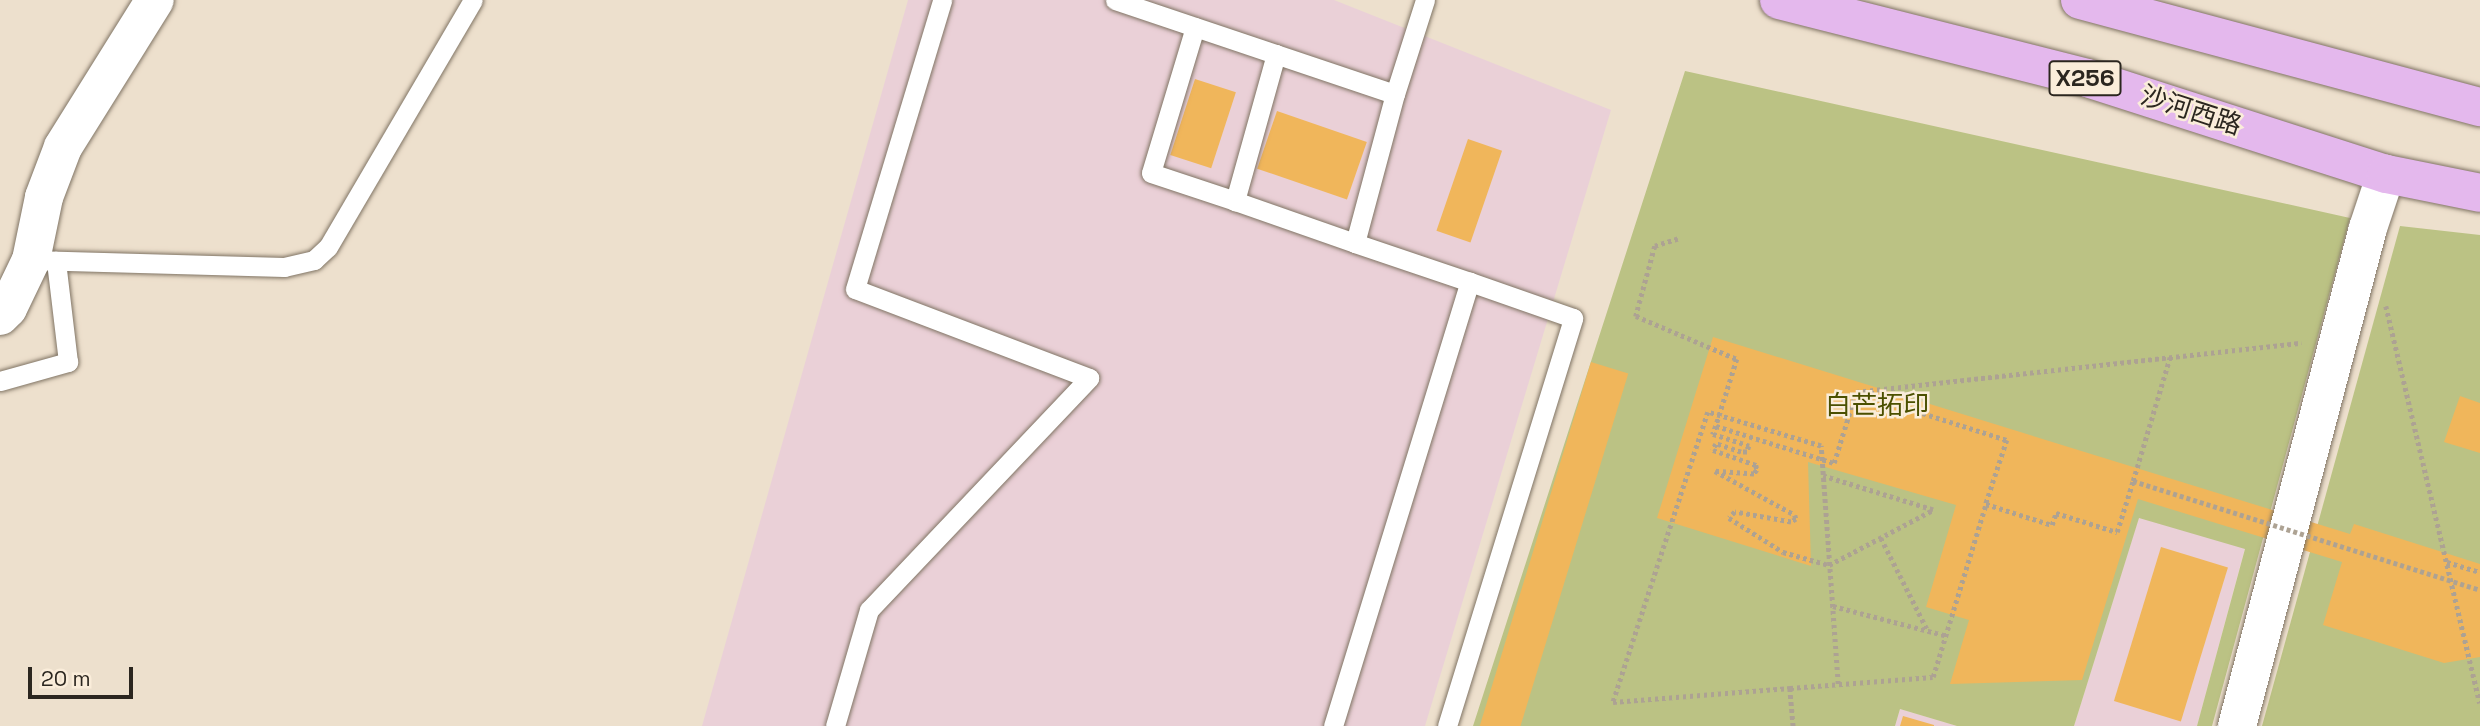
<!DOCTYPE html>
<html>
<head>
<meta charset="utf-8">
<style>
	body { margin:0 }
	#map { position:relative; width:2480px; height:726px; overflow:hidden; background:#ede0cd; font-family:"Space Grotesk","Noto Sans SC",sans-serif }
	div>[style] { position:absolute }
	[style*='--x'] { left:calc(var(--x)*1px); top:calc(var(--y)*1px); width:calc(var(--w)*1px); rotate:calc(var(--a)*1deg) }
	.industrial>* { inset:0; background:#ead0d7 }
	.green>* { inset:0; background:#bbc284 }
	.building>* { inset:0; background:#f0b65b; transform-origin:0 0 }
	.path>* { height:4.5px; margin-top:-2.25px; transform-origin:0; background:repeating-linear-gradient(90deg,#ada293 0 3.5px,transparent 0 7px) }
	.roads { filter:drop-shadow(0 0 2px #807464) drop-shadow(0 0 2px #807464) }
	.service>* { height:19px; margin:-9.5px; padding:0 9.5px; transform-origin:9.5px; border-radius:9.5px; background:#fff }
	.minor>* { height:38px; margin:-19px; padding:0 19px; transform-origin:19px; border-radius:19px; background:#fff }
	.primary>* { height:38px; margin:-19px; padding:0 19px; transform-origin:19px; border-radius:19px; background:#e4b8ed }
	.path-bridge>* { height:4.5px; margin-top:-2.25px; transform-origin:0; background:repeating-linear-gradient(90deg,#ada293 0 3.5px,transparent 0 7px) }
	span { translate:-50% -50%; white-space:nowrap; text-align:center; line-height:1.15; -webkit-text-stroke:5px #faedda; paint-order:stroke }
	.shield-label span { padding:2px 5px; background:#faedda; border:2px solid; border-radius:5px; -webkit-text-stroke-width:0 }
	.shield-label { font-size:24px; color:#2b261f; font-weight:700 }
	.street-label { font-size:26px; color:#2b261f }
	.park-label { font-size:26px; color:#4b5000 }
	.scale { position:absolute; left:28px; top:667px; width:105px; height:32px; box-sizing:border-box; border:4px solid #2b261f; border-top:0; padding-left:9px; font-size:21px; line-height:24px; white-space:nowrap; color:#2b261f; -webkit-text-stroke:5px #faedda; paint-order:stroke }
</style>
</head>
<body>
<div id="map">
	<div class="industrial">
		<i style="clip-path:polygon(908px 0,1334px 0,1611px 110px,1425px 726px,702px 726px)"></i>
		<i style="clip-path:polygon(2139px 517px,2245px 548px,2197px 726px,2074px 726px)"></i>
		<i style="clip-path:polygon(1900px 709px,1957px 726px,1895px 726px)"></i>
	</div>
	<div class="green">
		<i style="clip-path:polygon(1685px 71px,2350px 218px,2212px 726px,2197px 726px,2245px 549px,2139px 518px,2074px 726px,1957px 726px,1900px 709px,1895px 726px,1473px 726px)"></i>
		<i style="clip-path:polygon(2400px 226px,2480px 235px,2480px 726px,2262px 726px)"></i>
	</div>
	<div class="building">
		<i style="left:1195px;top:79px;width:43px;height:80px;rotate:18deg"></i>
		<i style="left:1277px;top:111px;width:95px;height:61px;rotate:19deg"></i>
		<i style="left:1468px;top:139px;width:36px;height:97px;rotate:19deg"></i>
		<i style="clip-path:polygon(1713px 337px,2350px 534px,2354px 524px,2480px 564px,2480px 657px,2444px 663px,2323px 625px,2342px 562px,2138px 499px,2082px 680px,1950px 684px,1969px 620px,1926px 607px,1956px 505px,1808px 462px,1811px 566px,1657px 518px)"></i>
		<i style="left:1591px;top:362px;width:39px;height:383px;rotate:17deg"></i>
		<i style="clip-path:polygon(2460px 396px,2480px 403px,2480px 453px,2444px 442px)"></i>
		<i style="left:2161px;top:547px;width:70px;height:161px;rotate:17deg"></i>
		<i style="clip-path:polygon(1903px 716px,1934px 725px,1934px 726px,1900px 726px)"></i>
	</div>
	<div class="path">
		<i style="--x:1678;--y:239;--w:24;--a:163"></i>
		<i style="--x:1655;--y:246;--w:73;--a:105.2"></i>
		<i style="--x:1636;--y:316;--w:110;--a:23.1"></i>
		<i style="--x:2386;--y:306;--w:408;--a:76.7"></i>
		<i style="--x:1856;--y:392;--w:448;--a:-6.3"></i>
		<i style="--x:1716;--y:426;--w:9;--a:111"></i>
		<i style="--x:1713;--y:434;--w:38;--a:18"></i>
		<i style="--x:1749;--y:446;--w:6;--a:108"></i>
		<i style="--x:1747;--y:452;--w:6;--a:180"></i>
		<i style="--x:1741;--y:452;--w:26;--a:-162"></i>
		<i style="--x:1716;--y:444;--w:7;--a:117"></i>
		<i style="--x:1713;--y:450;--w:46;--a:19.2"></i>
		<i style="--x:1756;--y:465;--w:5;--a:79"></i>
		<i style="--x:1757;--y:470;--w:5;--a:127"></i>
		<i style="--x:1754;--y:474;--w:39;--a:-176"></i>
		<i style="--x:1715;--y:471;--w:91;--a:28.8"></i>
		<i style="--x:1795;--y:515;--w:4;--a:76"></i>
		<i style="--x:1796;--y:519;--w:6;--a:149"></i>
		<i style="--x:1791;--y:522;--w:57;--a:-169.9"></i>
		<i style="--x:1735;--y:512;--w:8;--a:135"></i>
		<i style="--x:1729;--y:518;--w:64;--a:32.2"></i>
		<i style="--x:1783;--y:552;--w:48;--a:15.8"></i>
		<i style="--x:1829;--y:565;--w:118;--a:-27.9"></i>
		<i style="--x:1933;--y:510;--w:115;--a:-162.8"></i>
		<i style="--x:2133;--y:481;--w:129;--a:-73.4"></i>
		<i style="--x:1881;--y:538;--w:104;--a:63.2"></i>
		<i style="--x:2447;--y:562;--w:34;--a:17"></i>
		<i style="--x:1833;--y:606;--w:118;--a:14.7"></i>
		<i style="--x:1838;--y:684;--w:239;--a:-94.1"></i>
		<i style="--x:1821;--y:446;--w:118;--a:-163.3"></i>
		<i style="--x:1708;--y:412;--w:305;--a:108.1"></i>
		<i style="--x:1613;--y:702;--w:178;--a:-4.5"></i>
		<i style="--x:1790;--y:688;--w:143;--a:-4.4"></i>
		<i style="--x:1933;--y:677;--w:181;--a:-73"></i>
		<i style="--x:1790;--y:688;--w:38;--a:85"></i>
	</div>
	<div class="roads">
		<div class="service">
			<i style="--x:1115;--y:0;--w:295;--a:18.6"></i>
			<i style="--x:1195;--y:27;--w:152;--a:106.8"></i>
			<i style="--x:1151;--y:173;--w:89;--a:18.4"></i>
			<i style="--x:1276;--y:54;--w:153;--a:105.6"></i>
			<i style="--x:1235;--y:201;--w:127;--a:19.3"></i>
			<i style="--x:31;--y:260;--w:253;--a:1.6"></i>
			<i style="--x:284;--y:267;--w:31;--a:-13"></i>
			<i style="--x:314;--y:260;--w:19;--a:-43"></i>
			<i style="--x:328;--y:247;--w:286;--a:-59.6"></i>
			<i style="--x:0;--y:381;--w:71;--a:-15.6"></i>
			<i style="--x:68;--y:362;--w:102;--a:-96.8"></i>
			<i style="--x:835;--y:726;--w:121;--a:-73.7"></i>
			<i style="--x:869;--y:610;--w:320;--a:-46.5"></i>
			<i style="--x:1089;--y:378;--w:250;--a:-159.2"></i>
			<i style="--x:855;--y:289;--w:302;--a:-73.2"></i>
			<i style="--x:1333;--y:726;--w:465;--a:-72.9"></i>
			<i style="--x:1470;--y:282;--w:121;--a:-161.3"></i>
			<i style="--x:1355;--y:243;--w:154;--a:-75"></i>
			<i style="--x:1395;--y:94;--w:99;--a:-72.3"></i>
			<i style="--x:1447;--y:726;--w:427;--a:-72.8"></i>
			<i style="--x:1573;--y:318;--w:109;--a:-160.7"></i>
		</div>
		<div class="minor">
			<i style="--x:0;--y:316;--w:11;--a:-45"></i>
			<i style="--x:8;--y:308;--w:53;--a:-64.4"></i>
			<i style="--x:31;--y:260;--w:64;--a:-78.3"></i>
			<i style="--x:44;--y:197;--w:53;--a:-69.2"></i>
			<i style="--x:63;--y:147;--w:173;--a:-58"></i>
			<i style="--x:2237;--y:726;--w:515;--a:-75.26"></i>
			<i style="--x:2368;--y:228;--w:57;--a:-71.6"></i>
		</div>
		<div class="primary">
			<i style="--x:1779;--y:0;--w:318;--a:14.2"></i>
			<i style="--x:2087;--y:78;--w:314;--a:17.8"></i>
			<i style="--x:2386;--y:174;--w:96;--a:11.4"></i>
			<i style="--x:2080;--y:0;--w:414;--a:15"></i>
		</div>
	</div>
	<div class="path-bridge">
		<i style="--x:1737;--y:359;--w:70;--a:107.4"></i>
		<i style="--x:1716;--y:426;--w:124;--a:17.4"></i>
		<i style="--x:1834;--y:463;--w:74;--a:-72.8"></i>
		<i style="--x:1856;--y:392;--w:158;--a:17.6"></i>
		<i style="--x:2007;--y:440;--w:67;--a:108.2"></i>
		<i style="--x:1986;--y:504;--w:69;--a:17.7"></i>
		<i style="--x:2052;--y:525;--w:13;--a:-72"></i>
		<i style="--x:2056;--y:513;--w:64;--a:17.3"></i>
		<i style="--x:2117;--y:532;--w:53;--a:-72.6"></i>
		<i style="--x:2133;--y:481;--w:364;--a:17.4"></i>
	</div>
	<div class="shield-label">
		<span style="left:2085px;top:78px">X256</span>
	</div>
	<div class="street-label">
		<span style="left:2191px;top:111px;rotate:18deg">沙河西路</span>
	</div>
	<div class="park-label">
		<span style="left:1877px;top:406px">白芒拓印</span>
	</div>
	<div class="scale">20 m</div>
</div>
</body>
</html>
